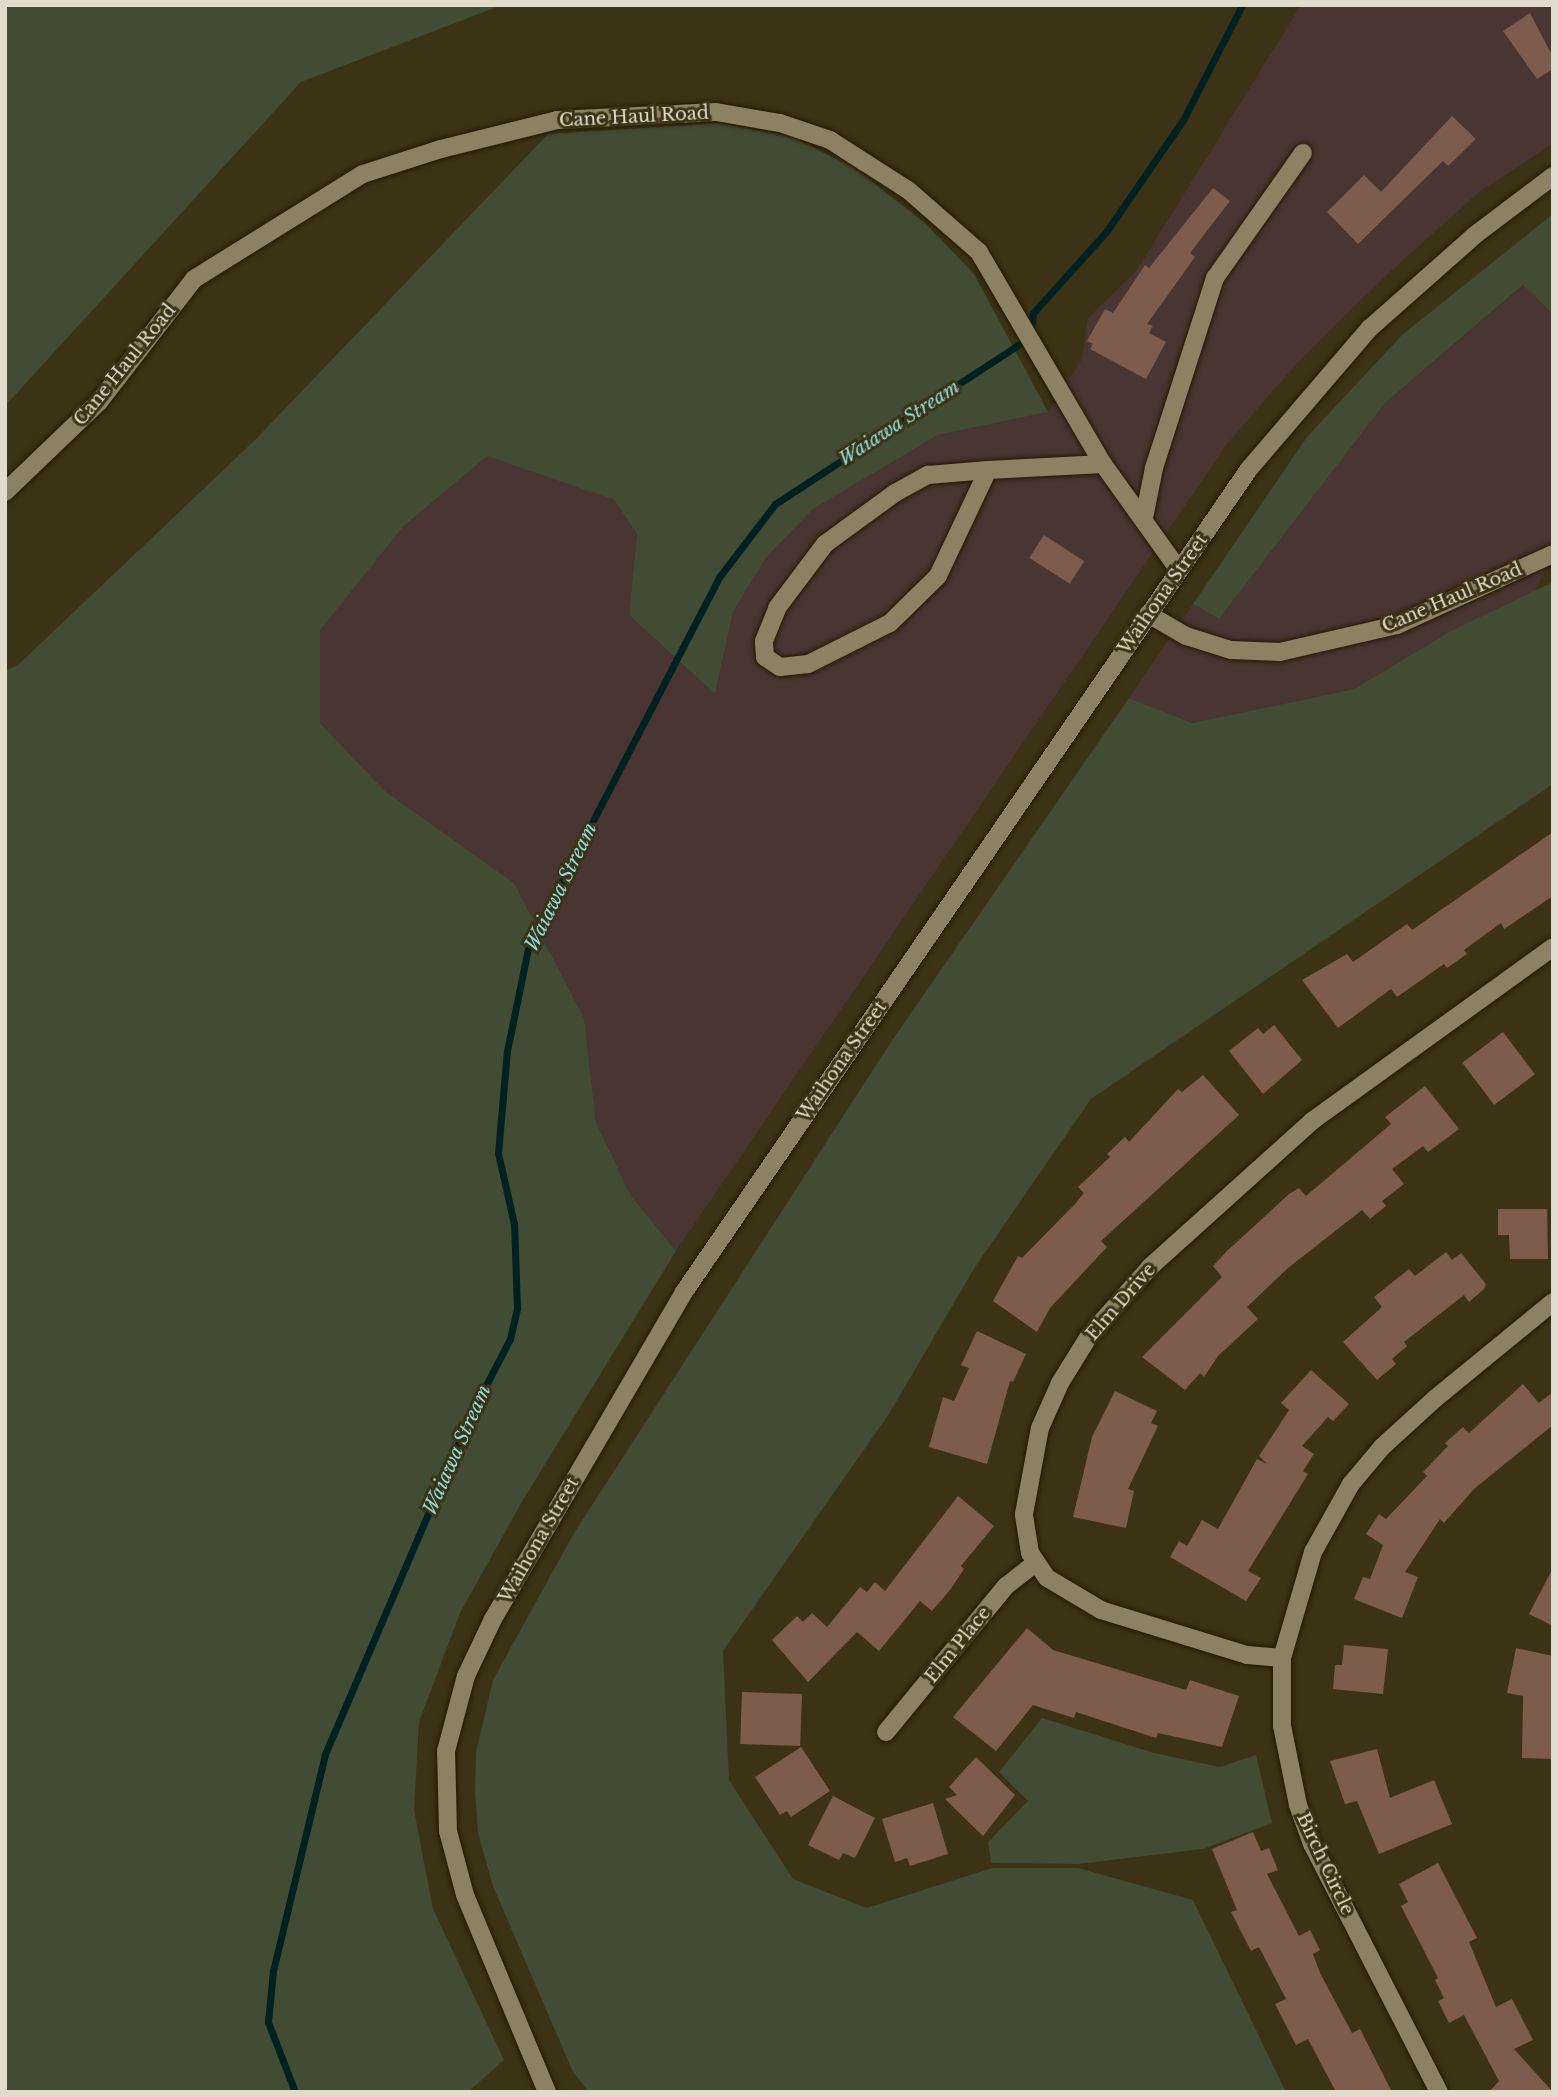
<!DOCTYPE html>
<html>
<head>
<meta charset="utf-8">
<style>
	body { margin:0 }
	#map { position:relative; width:1558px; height:2097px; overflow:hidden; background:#3c3215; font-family:"Libre Baskerville",serif }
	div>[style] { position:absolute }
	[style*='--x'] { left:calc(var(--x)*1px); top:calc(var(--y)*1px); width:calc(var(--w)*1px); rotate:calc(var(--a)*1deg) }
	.industrial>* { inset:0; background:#493531 }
	.green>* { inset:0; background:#424b33 }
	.stream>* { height:7px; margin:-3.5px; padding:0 3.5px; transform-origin:3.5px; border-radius:3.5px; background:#002121 }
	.building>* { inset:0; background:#7d5c4d; transform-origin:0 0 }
	.roads { filter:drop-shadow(0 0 2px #231900) drop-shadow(0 0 2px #231900) }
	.minor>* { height:18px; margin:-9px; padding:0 9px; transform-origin:9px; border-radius:9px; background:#8c8163 }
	span { translate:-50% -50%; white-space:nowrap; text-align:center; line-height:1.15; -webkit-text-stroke:6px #3c3215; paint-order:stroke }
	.street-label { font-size:18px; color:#e1dbcb }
	.water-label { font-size:19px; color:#8ddede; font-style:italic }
	.frame { position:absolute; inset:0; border:7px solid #e1dbcb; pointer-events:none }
</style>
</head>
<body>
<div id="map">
	<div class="industrial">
		<i style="clip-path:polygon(1301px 5px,1553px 5px,1553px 143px,1479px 192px,1380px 281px,1298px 362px,1227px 444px,676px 1251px,631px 1196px,596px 1122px,584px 1018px,514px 883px,385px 791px,320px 723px,319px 630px,403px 527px,487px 456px,614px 500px,637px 534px,629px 615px,715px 694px,733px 612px,765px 559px,813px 509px,938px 435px,1048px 412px,1082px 359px,1088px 318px,1137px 270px)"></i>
		<i style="clip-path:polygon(1524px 285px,1553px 314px,1553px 554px,1534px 593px,1449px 632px,1354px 689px,1192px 723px,1129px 698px,1193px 604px,1219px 619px,1385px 403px)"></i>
	</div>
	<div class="green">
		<i style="clip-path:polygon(5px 5px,502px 5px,301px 82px,5px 406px)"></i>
		<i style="clip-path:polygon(719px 123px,792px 137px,854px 168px,925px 223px,974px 274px,1048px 412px,938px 435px,813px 509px,765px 559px,733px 612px,715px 694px,629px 615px,637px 534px,614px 500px,487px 456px,403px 527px,320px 630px,320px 723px,385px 791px,514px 883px,584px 1018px,596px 1122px,631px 1196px,676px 1251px,523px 1500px,460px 1613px,419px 1722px,414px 1810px,433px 1909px,504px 2060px,468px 2092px,5px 2092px,5px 671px,18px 665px,256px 439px,548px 134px)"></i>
		<i style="clip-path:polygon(1553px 214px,1553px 314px,1523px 285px,1385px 403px,1219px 619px,1193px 604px,1307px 437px,1402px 335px)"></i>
		<i style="clip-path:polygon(1553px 582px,1553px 784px,1091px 1099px,975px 1267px,889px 1414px,723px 1651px,729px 1780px,793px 1879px,867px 1908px,992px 1868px,1078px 1868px,1193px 1900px,1286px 2092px,589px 2092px,573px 2072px,493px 1886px,478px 1833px,475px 1790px,476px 1752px,493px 1680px,574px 1533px,891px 1042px,1129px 698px,1192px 723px,1354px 689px,1449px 632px)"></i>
		<i style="clip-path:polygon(1042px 1718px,1154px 1753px,1220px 1767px,1256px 1755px,1272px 1823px,1203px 1849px,1078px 1864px,991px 1863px,988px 1842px,1028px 1801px,999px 1772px)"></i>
	</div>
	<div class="stream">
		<i style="--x:295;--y:2092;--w:75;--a:-111.1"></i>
		<i style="--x:268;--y:2022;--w:51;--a:-84.4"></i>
		<i style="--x:273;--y:1971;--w:223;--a:-76.5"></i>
		<i style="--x:325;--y:1754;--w:366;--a:-66.8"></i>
		<i style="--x:469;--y:1418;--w:89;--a:-62.6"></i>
		<i style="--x:510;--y:1339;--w:32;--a:-77"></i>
		<i style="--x:517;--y:1308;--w:84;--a:-92"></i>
		<i style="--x:514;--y:1224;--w:73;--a:-102.7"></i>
		<i style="--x:498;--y:1153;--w:102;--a:-85"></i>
		<i style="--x:507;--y:1051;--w:109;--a:-78.4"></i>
		<i style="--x:529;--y:944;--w:415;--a:-62.6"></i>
		<i style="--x:720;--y:576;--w:91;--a:-52.6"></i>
		<i style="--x:775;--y:504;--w:305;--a:-33.2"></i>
		<i style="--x:1030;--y:337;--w:24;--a:-83"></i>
		<i style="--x:1033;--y:313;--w:109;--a:-48"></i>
		<i style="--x:1106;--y:232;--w:136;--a:-55.5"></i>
		<i style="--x:1183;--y:120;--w:129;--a:-62.8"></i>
	</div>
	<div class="building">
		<i style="clip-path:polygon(1530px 13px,1553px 57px,1553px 69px,1537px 79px,1503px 31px)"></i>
		<i style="clip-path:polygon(1452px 116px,1476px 139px,1448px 166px,1443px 161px,1358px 244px,1327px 212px,1364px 175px,1381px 192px)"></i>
		<i style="clip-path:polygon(1213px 188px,1230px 201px,1190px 253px,1195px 257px,1147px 324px,1153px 326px,1149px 333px,1166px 342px,1146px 379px,1090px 349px,1093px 344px,1087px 341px,1105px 309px,1113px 313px,1145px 265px,1149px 268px)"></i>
		<i style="left:1044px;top:535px;width:48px;height:27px;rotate:33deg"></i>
		<i style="clip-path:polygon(1553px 832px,1553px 896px,1504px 929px,1501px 923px,1464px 950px,1467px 954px,1447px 968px,1444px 964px,1397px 997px,1391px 989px,1338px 1028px,1302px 980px,1347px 954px,1353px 962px,1407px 924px,1412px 930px)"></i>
		<i style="clip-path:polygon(1274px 1025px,1302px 1060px,1263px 1094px,1229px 1051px,1258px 1028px,1263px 1034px)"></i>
		<i style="left:1503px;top:1032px;width:53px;height:51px;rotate:53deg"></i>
		<i style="clip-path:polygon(1203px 1075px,1239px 1115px,1101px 1241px,1107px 1247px,1050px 1308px,1037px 1332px,993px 1301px,1018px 1256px,1022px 1258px,1075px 1204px,1084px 1193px,1078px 1187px,1110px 1157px,1107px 1154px,1125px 1137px,1129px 1142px,1178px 1089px,1182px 1092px)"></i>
		<i style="clip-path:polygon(1425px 1086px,1459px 1129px,1428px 1152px,1423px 1146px,1392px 1169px,1404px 1184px,1382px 1201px,1386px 1206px,1370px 1219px,1362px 1210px,1288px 1268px,1247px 1307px,1258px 1319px,1218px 1356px,1204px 1377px,1200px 1373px,1185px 1390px,1142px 1357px,1222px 1277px,1213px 1266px,1227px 1251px,1289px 1194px,1299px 1188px,1306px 1196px,1391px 1124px,1385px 1117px)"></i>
		<i style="clip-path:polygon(1498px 1209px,1547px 1209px,1548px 1259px,1510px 1259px,1509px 1235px,1498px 1235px)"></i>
		<i style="clip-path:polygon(1446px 1252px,1452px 1260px,1461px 1253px,1486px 1284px,1484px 1289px,1469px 1302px,1464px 1295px,1404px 1342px,1407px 1346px,1392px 1359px,1396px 1364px,1377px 1380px,1343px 1342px,1382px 1307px,1374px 1297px,1409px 1269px,1415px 1276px)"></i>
		<i style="clip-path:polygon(977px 1331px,1026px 1354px,1013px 1382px,1010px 1381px,987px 1464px,929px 1447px,943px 1397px,954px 1401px,969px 1368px,961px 1365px)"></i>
		<i style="clip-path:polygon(1311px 1370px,1349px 1404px,1333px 1421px,1328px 1417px,1302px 1446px,1314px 1454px,1303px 1471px,1308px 1474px,1248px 1571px,1261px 1578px,1246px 1601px,1170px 1557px,1179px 1541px,1187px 1546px,1202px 1520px,1218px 1529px,1257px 1459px,1267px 1464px,1259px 1456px,1289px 1410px,1281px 1403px)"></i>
		<i style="clip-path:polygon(1523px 1384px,1539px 1403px,1553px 1392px,1553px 1425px,1474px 1489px,1444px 1523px,1440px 1519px,1405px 1572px,1418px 1577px,1402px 1618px,1354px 1599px,1363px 1577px,1370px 1579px,1383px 1545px,1366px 1534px,1379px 1514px,1386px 1519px,1427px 1476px,1423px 1472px,1448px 1446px,1445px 1443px,1463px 1427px,1469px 1433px)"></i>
		<i style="clip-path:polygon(1115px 1391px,1157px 1411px,1151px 1423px,1158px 1426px,1128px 1489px,1134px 1491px,1126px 1528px,1073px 1517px,1092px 1437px)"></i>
		<i style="clip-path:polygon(958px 1496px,994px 1526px,961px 1566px,964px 1569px,950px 1590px,932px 1611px,920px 1601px,879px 1651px,857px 1632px,808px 1682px,772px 1640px,797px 1616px,803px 1622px,812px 1613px,827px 1627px,860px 1587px,867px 1592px,875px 1582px,885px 1591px)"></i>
		<i style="clip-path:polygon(1553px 1568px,1553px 1626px,1529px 1614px)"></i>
		<i style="clip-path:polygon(1027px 1628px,1053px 1650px,1186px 1690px,1190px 1680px,1239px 1696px,1222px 1747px,1158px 1733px,1156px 1738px,1076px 1712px,1074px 1718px,1033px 1705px,996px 1751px,953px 1717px)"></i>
		<i style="clip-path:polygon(1344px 1645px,1388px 1649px,1383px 1694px,1333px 1689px,1335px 1665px,1342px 1665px)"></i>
		<i style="clip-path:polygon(1516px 1648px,1553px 1656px,1553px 1759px,1522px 1758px,1523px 1696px,1507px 1693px)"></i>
		<i style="left:742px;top:1692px;width:60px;height:52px;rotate:2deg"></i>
		<i style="clip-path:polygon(801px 1747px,830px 1791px,791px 1817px,787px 1811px,780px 1815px,755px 1777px)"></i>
		<i style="clip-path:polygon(1377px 1749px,1390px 1798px,1434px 1780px,1452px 1824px,1379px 1854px,1357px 1801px,1345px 1804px,1330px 1761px)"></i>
		<i style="clip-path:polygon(976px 1757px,1015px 1795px,983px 1836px,945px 1799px,957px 1795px,949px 1787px)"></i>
		<i style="clip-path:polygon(833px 1796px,875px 1818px,855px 1858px,843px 1853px,839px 1860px,808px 1845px)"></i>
		<i style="clip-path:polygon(933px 1803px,948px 1854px,910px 1866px,907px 1858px,895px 1862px,882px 1819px)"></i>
		<i style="clip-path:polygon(1253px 1832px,1261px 1851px,1269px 1848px,1278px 1870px,1267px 1874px,1299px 1936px,1310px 1930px,1320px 1950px,1313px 1954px,1320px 1973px,1352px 2033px,1360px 2029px,1392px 2092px,1336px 2092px,1308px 2039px,1296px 2045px,1275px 2004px,1286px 1999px,1259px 1947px,1251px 1951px,1231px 1912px,1237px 1910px,1212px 1849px)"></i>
		<i style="clip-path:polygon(1438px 1863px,1477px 1938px,1469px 1942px,1496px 2007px,1512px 1999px,1533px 2040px,1514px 2049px,1553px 2092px,1489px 2092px,1499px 2081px,1464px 2015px,1449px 2023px,1438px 2001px,1444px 1998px,1435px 1980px,1438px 1978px,1401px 1906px,1408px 1902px,1399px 1884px)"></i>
	</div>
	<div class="roads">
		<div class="minor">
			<i style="--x:988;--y:470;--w:117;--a:115.3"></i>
			<i style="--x:938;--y:576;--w:67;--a:135.6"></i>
			<i style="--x:890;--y:623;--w:92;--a:153.4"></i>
			<i style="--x:808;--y:664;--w:28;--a:174"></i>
			<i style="--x:780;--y:667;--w:18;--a:-146"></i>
			<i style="--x:765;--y:657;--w:16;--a:-94"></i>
			<i style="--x:764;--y:641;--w:35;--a:-68"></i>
			<i style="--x:777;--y:608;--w:80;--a:-53.1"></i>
			<i style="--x:825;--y:544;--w:87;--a:-36.1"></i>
			<i style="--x:895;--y:493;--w:38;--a:-29"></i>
			<i style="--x:928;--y:475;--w:60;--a:-4.8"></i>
			<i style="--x:988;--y:470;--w:115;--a:-3"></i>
			<i style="--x:5;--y:492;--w:130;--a:-43.8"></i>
			<i style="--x:99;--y:402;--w:155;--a:-52.3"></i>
			<i style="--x:194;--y:279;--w:199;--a:-31.9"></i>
			<i style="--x:363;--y:174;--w:82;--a:-17.8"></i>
			<i style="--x:441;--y:149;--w:120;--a:-14"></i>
			<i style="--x:557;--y:120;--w:159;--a:-2.9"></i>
			<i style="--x:716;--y:112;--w:65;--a:9.8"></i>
			<i style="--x:780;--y:123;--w:53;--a:18.8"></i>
			<i style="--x:830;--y:140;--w:93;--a:32.7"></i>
			<i style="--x:908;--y:190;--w:94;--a:41.1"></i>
			<i style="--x:979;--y:252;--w:246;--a:59.7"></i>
			<i style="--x:1103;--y:464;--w:130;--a:54.4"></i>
			<i style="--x:1144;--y:518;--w:51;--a:-78.7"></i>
			<i style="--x:1154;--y:468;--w:200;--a:-72.2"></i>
			<i style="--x:1215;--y:278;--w:153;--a:-54.9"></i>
			<i style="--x:1148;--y:614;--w:44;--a:30.1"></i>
			<i style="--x:1186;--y:636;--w:47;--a:17.3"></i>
			<i style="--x:1231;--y:650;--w:49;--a:2.3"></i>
			<i style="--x:1280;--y:652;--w:120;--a:-13"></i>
			<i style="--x:1397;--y:625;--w:171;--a:-24.5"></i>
			<i style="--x:1282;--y:1658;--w:35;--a:-175"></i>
			<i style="--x:1247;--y:1655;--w:153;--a:-162.9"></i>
			<i style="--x:1101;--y:1610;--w:63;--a:-149.3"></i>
			<i style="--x:1047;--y:1578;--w:30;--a:-124"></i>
			<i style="--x:1030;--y:1553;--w:39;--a:-99"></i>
			<i style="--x:1024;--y:1514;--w:87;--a:-79.5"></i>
			<i style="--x:1040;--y:1428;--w:49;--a:-66"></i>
			<i style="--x:1060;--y:1383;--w:55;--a:-58.3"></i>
			<i style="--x:1089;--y:1336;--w:92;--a:-48.5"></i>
			<i style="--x:1150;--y:1267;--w:218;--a:-42"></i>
			<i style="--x:1312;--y:1121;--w:297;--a:-35.8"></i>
			<i style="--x:886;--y:1732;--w:189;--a:-50.6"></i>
			<i style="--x:1006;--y:1586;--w:37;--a:-38"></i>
			<i style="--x:547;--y:2092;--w:213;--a:-112.6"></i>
			<i style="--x:465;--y:1895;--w:66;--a:-104.9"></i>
			<i style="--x:448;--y:1831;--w:80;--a:-91.4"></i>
			<i style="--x:446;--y:1751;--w:78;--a:-75.1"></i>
			<i style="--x:466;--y:1676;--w:63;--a:-64.7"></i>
			<i style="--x:493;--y:1619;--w:379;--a:-59.7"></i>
			<i style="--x:684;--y:1292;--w:998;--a:-55.53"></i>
			<i style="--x:1249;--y:469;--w:186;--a:-49.4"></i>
			<i style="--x:1370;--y:328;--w:140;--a:-41.5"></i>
			<i style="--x:1475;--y:235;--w:98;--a:-37.1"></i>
			<i style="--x:1439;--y:2092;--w:279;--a:-117.1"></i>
			<i style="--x:1312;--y:1844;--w:41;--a:-109.7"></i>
			<i style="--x:1298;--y:1805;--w:81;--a:-101.4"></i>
			<i style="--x:1282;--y:1726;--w:68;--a:-90"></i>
			<i style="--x:1282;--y:1658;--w:110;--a:-73.7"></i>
			<i style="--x:1313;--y:1552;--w:78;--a:-60.8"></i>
			<i style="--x:1351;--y:1484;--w:48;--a:-50"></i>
			<i style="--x:1382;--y:1447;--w:74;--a:-42.3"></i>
			<i style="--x:1437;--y:1397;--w:150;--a:-39.3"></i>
		</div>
	</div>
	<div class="street-label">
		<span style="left:634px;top:117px;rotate:-3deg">Cane Haul Road</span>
		<span style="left:125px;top:365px;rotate:-51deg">Cane Haul Road</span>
		<span style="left:1163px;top:594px;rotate:-55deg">Waihona Street</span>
		<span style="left:1452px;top:598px;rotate:-23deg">Cane Haul Road</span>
		<span style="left:842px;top:1061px;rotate:-55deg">Waihona Street</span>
		<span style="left:1121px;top:1302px;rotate:-49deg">Elm Drive</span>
		<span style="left:539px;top:1540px;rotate:-60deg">Waihona Street</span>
		<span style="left:958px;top:1645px;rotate:-51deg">Elm Place</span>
		<span style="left:1325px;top:1864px;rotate:65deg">Birch Circle</span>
	</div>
	<div class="water-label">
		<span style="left:899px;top:423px;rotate:-33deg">Waiawa Stream</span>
		<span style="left:561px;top:887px;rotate:-64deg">Waiawa Stream</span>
		<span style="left:457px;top:1450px;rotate:-66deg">Waiawa Stream</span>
	</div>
	<div class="frame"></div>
</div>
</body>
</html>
